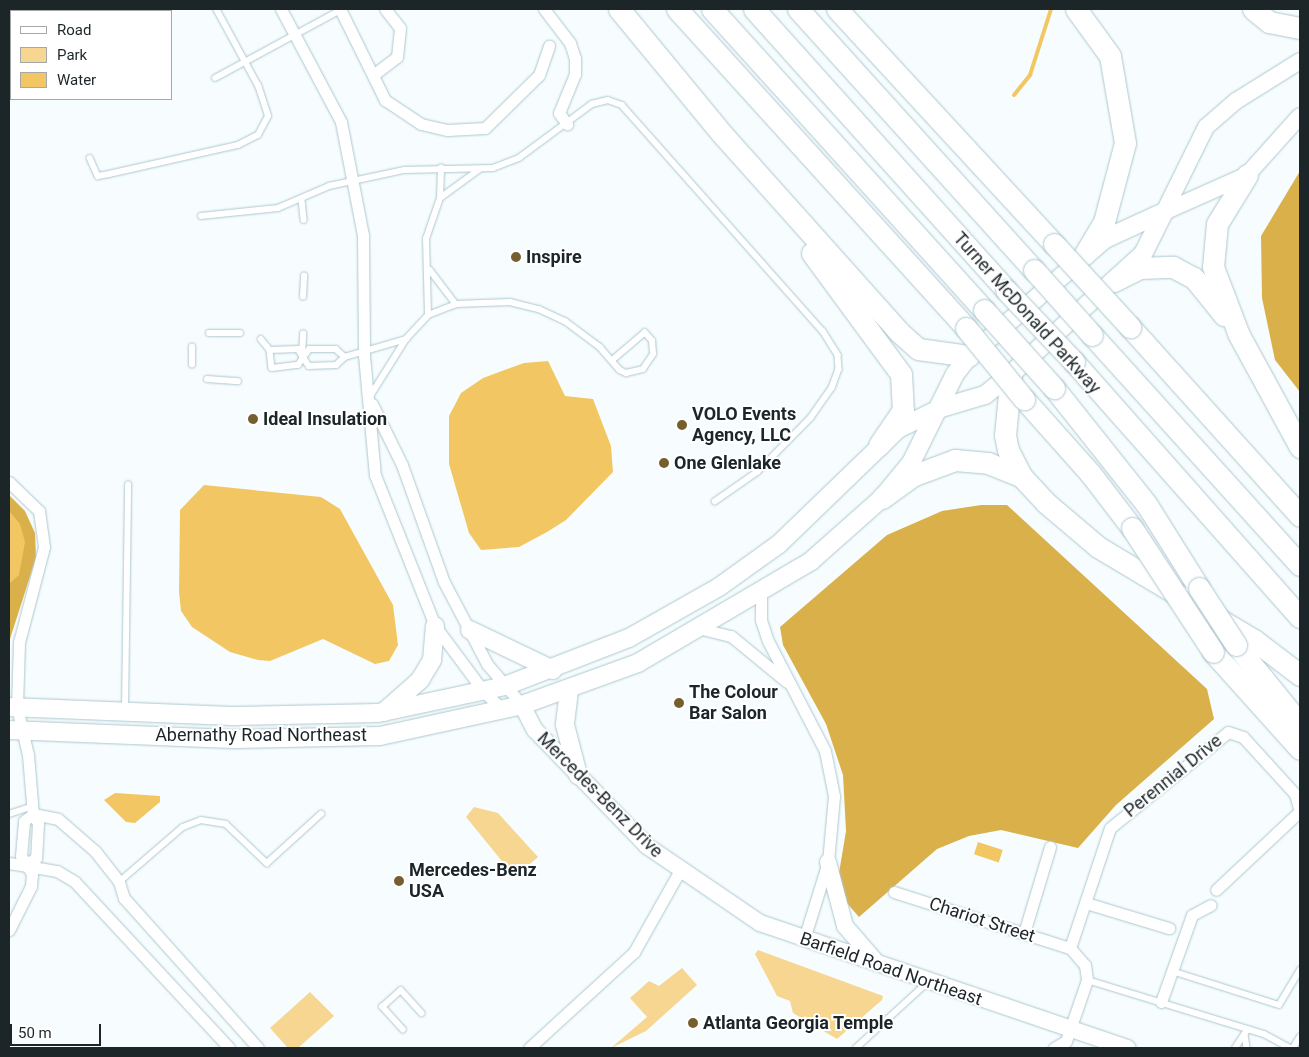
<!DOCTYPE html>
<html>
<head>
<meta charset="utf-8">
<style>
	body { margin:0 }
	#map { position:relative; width:1309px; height:1057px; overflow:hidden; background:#f7fdfe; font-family:Roboto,sans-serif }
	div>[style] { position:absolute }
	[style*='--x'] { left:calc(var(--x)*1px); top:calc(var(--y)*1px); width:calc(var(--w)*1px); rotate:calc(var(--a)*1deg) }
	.green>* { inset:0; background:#f6d690 }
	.forest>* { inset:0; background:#dab04a }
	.water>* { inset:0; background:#f2c763; transform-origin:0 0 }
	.stream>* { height:4px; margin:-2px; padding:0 2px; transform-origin:2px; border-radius:2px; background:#f2c763 }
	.roads { filter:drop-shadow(0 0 1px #adc7cf) drop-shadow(0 0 1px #adc7cf) }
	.lane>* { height:5.5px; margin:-2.75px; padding:0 2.75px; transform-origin:2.75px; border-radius:2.75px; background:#fff }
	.street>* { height:11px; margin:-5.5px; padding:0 5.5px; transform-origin:5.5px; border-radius:5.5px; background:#fff }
	.secondary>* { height:16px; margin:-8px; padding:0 8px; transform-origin:8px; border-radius:8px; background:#fff }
	.primary>* { height:18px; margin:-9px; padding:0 9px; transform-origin:9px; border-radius:9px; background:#fff }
	.highway>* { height:21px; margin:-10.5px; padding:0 10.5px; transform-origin:10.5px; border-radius:10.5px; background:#fff }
	.bridges { filter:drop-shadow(0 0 1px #adc7cf) drop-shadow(0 0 1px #adc7cf) }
	.highway-bridge>* { height:21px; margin:-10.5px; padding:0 10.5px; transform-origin:10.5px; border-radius:10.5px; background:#fff }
	.dots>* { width:14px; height:14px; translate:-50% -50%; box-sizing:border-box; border:2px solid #fff; border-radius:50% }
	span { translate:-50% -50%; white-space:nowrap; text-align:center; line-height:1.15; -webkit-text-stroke:4px #fff; paint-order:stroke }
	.poi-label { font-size:18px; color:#1c2629; font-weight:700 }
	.left { translate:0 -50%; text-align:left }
	.street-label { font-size:18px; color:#1c2629 }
	.frame { position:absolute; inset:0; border:10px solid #1c2629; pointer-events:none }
	.legend { position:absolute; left:10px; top:10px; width:162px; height:90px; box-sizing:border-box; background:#fff; border:1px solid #a4a8a9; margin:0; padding:6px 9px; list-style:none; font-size:15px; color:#1c2629 }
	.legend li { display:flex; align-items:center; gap:10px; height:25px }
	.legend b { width:25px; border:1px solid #a4a8a9 }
	.scale { position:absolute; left:10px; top:1024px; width:91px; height:22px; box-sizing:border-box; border:2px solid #1c2629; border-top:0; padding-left:6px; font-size:15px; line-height:18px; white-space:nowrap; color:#1c2629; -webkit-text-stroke:4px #fff; paint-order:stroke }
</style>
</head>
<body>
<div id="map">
	<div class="green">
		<i style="clip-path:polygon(474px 807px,498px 813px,538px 857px,515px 877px,466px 817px)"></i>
		<i style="clip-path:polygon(758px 950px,883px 996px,882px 1000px,837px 1039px,793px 1013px,790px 1001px,777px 996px,755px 954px)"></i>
		<i style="clip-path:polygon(682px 968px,697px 985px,646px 1031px,611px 1048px,647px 1017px,630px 998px,649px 981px,659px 986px)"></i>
		<i style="clip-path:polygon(310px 992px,334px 1016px,298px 1048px,288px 1048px,270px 1028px)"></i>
	</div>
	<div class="forest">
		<i style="clip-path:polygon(1300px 171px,1300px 392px,1275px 360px,1262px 298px,1261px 236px)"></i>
		<i style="clip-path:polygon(9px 495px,25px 511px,35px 533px,36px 558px,9px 642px)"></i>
		<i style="clip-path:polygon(981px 505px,1007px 505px,1207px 689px,1214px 719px,1116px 805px,1078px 848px,1001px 830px,969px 836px,937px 849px,859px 917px,845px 901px,839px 873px,846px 831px,843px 775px,826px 724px,783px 645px,780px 627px,887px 535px,942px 511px)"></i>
	</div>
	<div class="water">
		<i style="clip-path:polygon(548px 361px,565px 396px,593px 399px,611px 446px,613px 472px,566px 520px,547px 532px,519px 547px,481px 550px,469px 533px,449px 464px,449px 416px,461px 393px,483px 378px,524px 363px)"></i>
		<i style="clip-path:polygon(204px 485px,321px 497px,340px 509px,393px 605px,398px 645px,389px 661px,375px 664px,323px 639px,270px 661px,258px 660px,230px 652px,192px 627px,181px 611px,179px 592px,180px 510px)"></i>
		<i style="clip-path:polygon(9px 511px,20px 524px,25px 542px,19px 575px,9px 584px)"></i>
		<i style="clip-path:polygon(115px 793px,160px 796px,160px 802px,135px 823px,126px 822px,104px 800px)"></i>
		<i style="left:978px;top:842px;width:26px;height:13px;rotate:18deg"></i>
	</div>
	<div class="stream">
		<i style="--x:1014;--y:95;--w:26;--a:-51"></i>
		<i style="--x:1030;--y:75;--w:69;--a:-72.3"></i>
	</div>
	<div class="roads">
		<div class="lane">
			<i style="--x:215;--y:78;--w:143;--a:-28.4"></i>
			<i style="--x:90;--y:158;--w:20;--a:66"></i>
			<i style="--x:98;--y:176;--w:11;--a:-10"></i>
			<i style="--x:109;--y:174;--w:132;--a:-12.7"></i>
			<i style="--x:238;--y:145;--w:22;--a:-27"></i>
			<i style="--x:258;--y:135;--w:21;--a:-62"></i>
			<i style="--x:268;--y:116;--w:32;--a:-108"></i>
			<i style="--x:258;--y:86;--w:88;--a:-118.6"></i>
			<i style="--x:440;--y:198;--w:49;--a:-35.9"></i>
			<i style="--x:302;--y:200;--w:20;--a:84"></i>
			<i style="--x:201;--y:216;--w:77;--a:-5.9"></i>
			<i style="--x:278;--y:208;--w:56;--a:-23.3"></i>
			<i style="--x:329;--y:186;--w:77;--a:-12"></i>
			<i style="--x:404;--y:170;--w:89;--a:-1.3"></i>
			<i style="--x:493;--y:168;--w:28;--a:-21"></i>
			<i style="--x:519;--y:158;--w:91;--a:-36.5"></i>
			<i style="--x:592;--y:104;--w:16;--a:-14"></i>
			<i style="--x:608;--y:100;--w:15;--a:20"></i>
			<i style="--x:622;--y:105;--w:302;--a:48.4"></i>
			<i style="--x:823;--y:331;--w:28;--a:58"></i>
			<i style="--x:838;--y:355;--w:14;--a:86"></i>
			<i style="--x:839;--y:369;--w:20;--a:110"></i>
			<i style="--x:832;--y:388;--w:37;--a:125"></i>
			<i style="--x:811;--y:418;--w:76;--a:134.5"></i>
			<i style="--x:758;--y:472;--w:52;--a:145.1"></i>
			<i style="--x:430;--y:270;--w:43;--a:52.6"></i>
			<i style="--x:303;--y:297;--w:21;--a:-87"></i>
			<i style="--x:428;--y:315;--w:76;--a:-91.5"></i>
			<i style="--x:426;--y:239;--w:43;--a:-71.1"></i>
			<i style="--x:440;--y:198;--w:30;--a:-88"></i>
			<i style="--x:209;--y:333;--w:31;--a:0"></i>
			<i style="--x:261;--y:339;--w:14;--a:51"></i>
			<i style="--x:270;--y:350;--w:18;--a:84"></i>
			<i style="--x:272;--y:368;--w:26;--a:-7"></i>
			<i style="--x:298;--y:365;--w:19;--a:-55"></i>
			<i style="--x:309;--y:349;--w:27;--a:0"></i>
			<i style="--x:336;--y:349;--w:12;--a:42"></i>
			<i style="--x:270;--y:350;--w:28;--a:-2"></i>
			<i style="--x:298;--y:349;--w:20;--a:57"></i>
			<i style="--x:309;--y:366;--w:27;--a:-2"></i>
			<i style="--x:336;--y:365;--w:12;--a:-42"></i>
			<i style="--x:345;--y:357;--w:64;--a:-16.4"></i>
			<i style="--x:302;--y:356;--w:22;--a:-87"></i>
			<i style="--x:192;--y:365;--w:18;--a:-90"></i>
			<i style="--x:207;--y:379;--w:31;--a:4"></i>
			<i style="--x:369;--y:398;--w:70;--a:-57.9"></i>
			<i style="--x:406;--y:339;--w:33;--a:-47"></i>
			<i style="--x:428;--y:315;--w:30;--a:-21"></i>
			<i style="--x:456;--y:304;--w:54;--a:-2.1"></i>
			<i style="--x:510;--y:302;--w:30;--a:14"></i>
			<i style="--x:539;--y:309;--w:29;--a:25"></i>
			<i style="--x:565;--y:321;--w:44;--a:36.6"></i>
			<i style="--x:600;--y:347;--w:30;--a:49"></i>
			<i style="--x:620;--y:370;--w:7;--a:27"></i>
			<i style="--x:626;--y:373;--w:17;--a:-13"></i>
			<i style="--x:643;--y:369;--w:18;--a:-56"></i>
			<i style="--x:653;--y:354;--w:13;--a:-94"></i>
			<i style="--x:652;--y:341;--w:11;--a:-131"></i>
			<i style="--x:645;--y:333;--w:43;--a:139.7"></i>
			<i style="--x:125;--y:709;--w:224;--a:-89.2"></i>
			<i style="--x:9;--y:814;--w:25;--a:-18"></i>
			<i style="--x:119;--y:882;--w:84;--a:-40.7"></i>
			<i style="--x:183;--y:827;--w:19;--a:-21"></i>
			<i style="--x:201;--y:820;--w:25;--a:9"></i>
			<i style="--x:226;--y:824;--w:57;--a:43.6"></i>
			<i style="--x:267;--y:863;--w:73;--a:-42.2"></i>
			<i style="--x:1172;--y:971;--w:112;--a:17.6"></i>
			<i style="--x:1279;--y:1005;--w:41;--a:-59"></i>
			<i style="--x:1087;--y:980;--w:185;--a:17"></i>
			<i style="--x:1264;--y:1034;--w:30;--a:28"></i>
			<i style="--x:403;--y:1030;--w:31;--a:-132"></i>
			<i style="--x:382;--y:1007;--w:25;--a:-42"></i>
			<i style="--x:401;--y:990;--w:31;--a:48"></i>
			<i style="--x:1245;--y:1035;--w:13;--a:81"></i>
			<i style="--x:856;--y:1048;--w:96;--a:-42.5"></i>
			<i style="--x:1235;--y:1048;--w:22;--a:-56"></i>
			<i style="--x:1293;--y:1048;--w:13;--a:-58"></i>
		</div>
		<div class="street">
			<i style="--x:281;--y:9;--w:128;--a:62"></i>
			<i style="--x:341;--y:122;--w:115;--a:79"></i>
			<i style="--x:363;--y:235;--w:120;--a:89.5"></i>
			<i style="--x:364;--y:355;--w:121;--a:84.8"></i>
			<i style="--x:375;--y:475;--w:162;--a:68.3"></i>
			<i style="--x:435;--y:626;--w:82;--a:53.4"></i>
			<i style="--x:484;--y:692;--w:26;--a:43"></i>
			<i style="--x:340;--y:9;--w:102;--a:63.7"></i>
			<i style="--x:385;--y:100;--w:43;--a:33.7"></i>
			<i style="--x:421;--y:124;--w:27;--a:13"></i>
			<i style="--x:447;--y:130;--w:38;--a:-3"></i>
			<i style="--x:485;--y:128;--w:76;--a:-44.5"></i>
			<i style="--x:539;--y:75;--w:31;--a:-71"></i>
			<i style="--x:544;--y:9;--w:43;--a:52.6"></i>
			<i style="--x:570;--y:43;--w:16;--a:72"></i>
			<i style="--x:575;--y:58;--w:16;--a:90"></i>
			<i style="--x:575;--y:74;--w:42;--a:112.3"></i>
			<i style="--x:559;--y:113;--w:14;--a:54"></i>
			<i style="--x:373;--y:75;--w:30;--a:-37"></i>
			<i style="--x:397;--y:57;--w:29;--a:-84"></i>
			<i style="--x:400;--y:28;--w:24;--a:-128"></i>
			<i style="--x:372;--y:404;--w:68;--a:63.8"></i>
			<i style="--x:402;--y:465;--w:124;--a:70.3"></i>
			<i style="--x:444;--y:582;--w:93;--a:62.3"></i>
			<i style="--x:487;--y:664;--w:54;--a:49.5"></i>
			<i style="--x:9;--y:482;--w:42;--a:44"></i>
			<i style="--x:39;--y:511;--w:36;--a:82"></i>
			<i style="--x:44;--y:547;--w:98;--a:104.7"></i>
			<i style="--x:19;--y:642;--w:65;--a:91.8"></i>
			<i style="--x:17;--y:707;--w:49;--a:77.1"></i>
			<i style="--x:28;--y:755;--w:59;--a:85.2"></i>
			<i style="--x:33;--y:814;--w:25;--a:11"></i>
			<i style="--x:58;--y:819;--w:49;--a:40.9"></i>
			<i style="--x:95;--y:851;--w:39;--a:52"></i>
			<i style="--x:119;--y:882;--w:17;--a:73"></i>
			<i style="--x:124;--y:898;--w:201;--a:48.2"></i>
			<i style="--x:761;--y:593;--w:27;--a:90"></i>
			<i style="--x:761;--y:620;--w:22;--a:72"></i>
			<i style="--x:768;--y:641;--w:124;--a:62.6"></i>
			<i style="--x:825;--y:751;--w:46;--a:78.7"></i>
			<i style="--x:834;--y:796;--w:66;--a:95.2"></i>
			<i style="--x:828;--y:862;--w:81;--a:107.3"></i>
			<i style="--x:702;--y:629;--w:30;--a:14"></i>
			<i style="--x:731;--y:636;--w:72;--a:39.4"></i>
			<i style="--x:9;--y:863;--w:49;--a:9.5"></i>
			<i style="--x:57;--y:871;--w:21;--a:31"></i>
			<i style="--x:75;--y:882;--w:226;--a:47.1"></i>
			<i style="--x:894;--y:892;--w:185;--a:17.7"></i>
			<i style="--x:1070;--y:948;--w:23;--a:49"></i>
			<i style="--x:1085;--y:965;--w:15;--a:82"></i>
			<i style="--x:1087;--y:980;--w:65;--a:109"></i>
			<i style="--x:1066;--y:1041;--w:14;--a:150"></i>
			<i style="--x:1086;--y:903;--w:87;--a:16.8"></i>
			<i style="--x:9;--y:930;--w:49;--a:-63.4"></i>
			<i style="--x:31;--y:886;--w:12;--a:-85"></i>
			<i style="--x:32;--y:874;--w:21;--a:-121"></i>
			<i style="--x:21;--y:856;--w:35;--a:-85"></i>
			<i style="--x:24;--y:821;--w:11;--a:-38"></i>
			<i style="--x:33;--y:814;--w:10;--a:61"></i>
			<i style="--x:38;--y:823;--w:35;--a:93"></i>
			<i style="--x:36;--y:858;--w:12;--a:149"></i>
			<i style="--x:1024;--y:933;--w:90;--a:-73.2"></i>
			<i style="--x:1070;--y:948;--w:126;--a:-71.6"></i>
			<i style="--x:1110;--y:828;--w:152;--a:-39.1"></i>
			<i style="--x:1228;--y:732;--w:16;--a:18"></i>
			<i style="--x:1243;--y:737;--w:77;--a:47.6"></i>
			<i style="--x:1295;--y:794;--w:18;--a:74"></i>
			<i style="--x:1300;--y:811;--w:115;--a:136.8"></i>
			<i style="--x:1161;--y:1002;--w:92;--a:-70.4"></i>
			<i style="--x:1192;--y:915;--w:21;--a:-28"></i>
			<i style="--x:529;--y:1048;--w:142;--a:-42.4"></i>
			<i style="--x:634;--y:952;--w:92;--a:-60.6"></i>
		</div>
		<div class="secondary">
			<i style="--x:1164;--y:212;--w:95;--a:-63.7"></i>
			<i style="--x:1206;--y:127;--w:40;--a:-41"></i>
			<i style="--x:1236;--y:101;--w:75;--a:-32"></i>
			<i style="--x:1164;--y:212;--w:91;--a:-24"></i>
			<i style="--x:1247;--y:175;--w:79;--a:-48.1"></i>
			<i style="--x:522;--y:705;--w:28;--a:63"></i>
			<i style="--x:535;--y:730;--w:161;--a:46"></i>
			<i style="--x:647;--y:846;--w:137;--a:34.3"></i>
			<i style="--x:760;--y:923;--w:388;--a:18.8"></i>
			<i style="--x:828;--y:862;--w:66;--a:75.1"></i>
			<i style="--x:845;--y:926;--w:49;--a:49.1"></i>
		</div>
		<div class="primary">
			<i style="--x:470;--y:630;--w:92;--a:25.7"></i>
			<i style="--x:569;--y:691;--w:34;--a:97"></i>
			<i style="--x:565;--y:725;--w:52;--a:75.4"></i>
			<i style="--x:9;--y:707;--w:228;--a:2.3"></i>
			<i style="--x:237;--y:716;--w:141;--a:-1.2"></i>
			<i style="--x:378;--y:713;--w:130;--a:-12"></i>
			<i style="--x:505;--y:686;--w:133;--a:-21.2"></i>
			<i style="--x:629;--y:638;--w:103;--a:-29.5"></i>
			<i style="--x:719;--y:587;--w:74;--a:-35.6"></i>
			<i style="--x:779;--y:544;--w:165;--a:-44"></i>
			<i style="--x:898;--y:429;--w:48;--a:-26"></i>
			<i style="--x:941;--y:408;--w:46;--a:-16.5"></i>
			<i style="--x:985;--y:395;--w:33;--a:-39"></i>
			<i style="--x:1011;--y:374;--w:178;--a:-42.3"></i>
			<i style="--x:1143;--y:254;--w:47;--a:-63.4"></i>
			<i style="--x:384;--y:712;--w:48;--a:-41.6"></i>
			<i style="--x:420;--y:680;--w:23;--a:-59"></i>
			<i style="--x:432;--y:660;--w:34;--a:-85"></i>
			<i style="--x:9;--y:730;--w:228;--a:2.3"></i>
			<i style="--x:237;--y:739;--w:143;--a:-1.2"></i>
			<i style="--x:380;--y:736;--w:145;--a:-12.3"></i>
			<i style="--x:522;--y:705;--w:123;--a:-19.9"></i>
			<i style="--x:638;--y:663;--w:201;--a:-30.5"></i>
			<i style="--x:811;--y:561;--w:95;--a:-41.6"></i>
			<i style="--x:882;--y:498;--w:45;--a:-50.4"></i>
			<i style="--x:911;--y:463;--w:99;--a:-63.7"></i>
			<i style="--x:955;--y:374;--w:23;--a:-52"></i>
			<i style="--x:969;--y:356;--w:179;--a:-40.7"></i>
			<i style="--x:1105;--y:239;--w:65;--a:-24.6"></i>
		</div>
		<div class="highway">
			<i style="--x:619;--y:9;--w:163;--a:50.5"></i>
			<i style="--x:723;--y:135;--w:263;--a:48.2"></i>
			<i style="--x:898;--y:331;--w:27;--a:42"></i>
			<i style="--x:918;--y:349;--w:51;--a:7.8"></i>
			<i style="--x:677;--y:9;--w:430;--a:47.8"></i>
			<i style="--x:712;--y:9;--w:406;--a:47.9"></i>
			<i style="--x:754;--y:9;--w:377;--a:48.1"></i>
			<i style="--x:798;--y:9;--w:352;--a:47.9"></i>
			<i style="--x:837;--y:9;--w:320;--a:47.3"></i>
			<i style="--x:1076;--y:9;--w:58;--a:54.1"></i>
			<i style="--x:1110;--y:56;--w:88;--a:80.2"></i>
			<i style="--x:1125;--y:143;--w:82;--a:104.9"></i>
			<i style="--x:1104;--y:222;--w:37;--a:121"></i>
			<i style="--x:1253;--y:9;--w:21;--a:39"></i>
			<i style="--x:1269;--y:22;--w:32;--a:11"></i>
			<i style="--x:1247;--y:175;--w:57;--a:121.5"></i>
			<i style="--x:1217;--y:224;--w:43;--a:95.3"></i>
			<i style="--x:1213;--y:267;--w:73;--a:69.1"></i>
			<i style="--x:1239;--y:335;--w:128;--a:61.4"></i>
			<i style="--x:812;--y:253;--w:150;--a:53.7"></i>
			<i style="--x:901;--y:374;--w:36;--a:87"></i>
			<i style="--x:903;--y:410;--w:42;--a:124.4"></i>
			<i style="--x:1114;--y:281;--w:28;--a:-27"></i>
			<i style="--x:1139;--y:268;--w:34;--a:-2"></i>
			<i style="--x:1173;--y:267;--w:24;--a:28"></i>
			<i style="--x:1194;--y:278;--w:48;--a:51"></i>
			<i style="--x:1130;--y:327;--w:254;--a:48"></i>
			<i style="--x:1092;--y:335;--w:310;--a:47.9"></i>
			<i style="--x:1074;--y:362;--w:341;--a:48.5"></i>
			<i style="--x:1011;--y:374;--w:61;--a:95.6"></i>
			<i style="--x:1005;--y:435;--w:15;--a:79"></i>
			<i style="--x:1008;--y:450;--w:30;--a:63"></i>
			<i style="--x:1022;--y:477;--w:34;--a:47"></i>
			<i style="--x:1045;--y:502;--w:70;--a:40.3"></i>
			<i style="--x:1098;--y:547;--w:182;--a:30.8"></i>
			<i style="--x:1254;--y:640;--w:58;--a:37.3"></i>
			<i style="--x:1054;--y:388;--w:149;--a:51.5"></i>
			<i style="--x:1147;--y:505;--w:98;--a:57.9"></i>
			<i style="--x:1024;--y:399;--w:99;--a:48.3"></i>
			<i style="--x:1090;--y:473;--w:69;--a:52.6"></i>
			<i style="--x:882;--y:498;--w:37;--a:-36"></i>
			<i style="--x:912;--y:476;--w:46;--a:-20.4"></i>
			<i style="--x:955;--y:460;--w:33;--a:5"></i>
			<i style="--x:988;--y:463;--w:37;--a:22"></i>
			<i style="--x:1236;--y:645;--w:102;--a:51"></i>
			<i style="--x:1213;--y:652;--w:130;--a:48.1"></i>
		</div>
	</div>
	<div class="bridges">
		<div class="highway-bridge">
			<i style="--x:1054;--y:244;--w:113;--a:47.5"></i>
			<i style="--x:1034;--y:270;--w:87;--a:48.3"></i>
			<i style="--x:1006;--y:290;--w:99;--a:46.6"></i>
			<i style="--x:984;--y:310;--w:105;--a:48.1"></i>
			<i style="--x:966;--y:328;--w:92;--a:50.8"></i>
			<i style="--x:1132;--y:528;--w:148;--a:56.8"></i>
			<i style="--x:1199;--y:588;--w:68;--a:57"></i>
		</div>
	</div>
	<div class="dots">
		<i style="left:516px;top:257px;background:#755f2f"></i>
		<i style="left:253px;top:419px;background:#755f2f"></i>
		<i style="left:682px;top:425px;background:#755f2f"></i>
		<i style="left:664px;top:463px;background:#755f2f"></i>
		<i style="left:679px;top:703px;background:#755f2f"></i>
		<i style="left:399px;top:881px;background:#755f2f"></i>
		<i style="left:693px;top:1023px;background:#755f2f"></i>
	</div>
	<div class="poi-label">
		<span class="left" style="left:526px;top:257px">Inspire</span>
		<span class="left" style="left:692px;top:425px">VOLO Events<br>Agency, LLC</span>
		<span class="left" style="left:263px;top:419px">Ideal Insulation</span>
		<span class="left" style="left:674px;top:463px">One Glenlake</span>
		<span class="left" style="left:689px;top:703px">The Colour<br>Bar Salon</span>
		<span class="left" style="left:409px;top:881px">Mercedes-Benz<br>USA</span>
		<span class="left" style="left:703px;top:1023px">Atlanta Georgia Temple</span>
	</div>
	<div class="street-label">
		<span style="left:1027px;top:313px;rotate:48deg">Turner McDonald Parkway</span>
		<span style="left:261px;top:735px">Abernathy Road Northeast</span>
		<span style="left:1173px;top:776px;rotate:-39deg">Perennial Drive</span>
		<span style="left:600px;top:795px;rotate:45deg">Mercedes-Benz Drive</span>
		<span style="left:982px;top:920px;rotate:18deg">Chariot Street</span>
		<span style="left:891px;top:969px;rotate:19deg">Barfield Road Northeast</span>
	</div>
	<div class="frame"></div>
	<ul class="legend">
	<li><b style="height:6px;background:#fff"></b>Road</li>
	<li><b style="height:14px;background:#f6d690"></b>Park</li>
	<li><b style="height:14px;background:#f2c763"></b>Water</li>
	</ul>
	<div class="scale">50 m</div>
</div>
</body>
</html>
